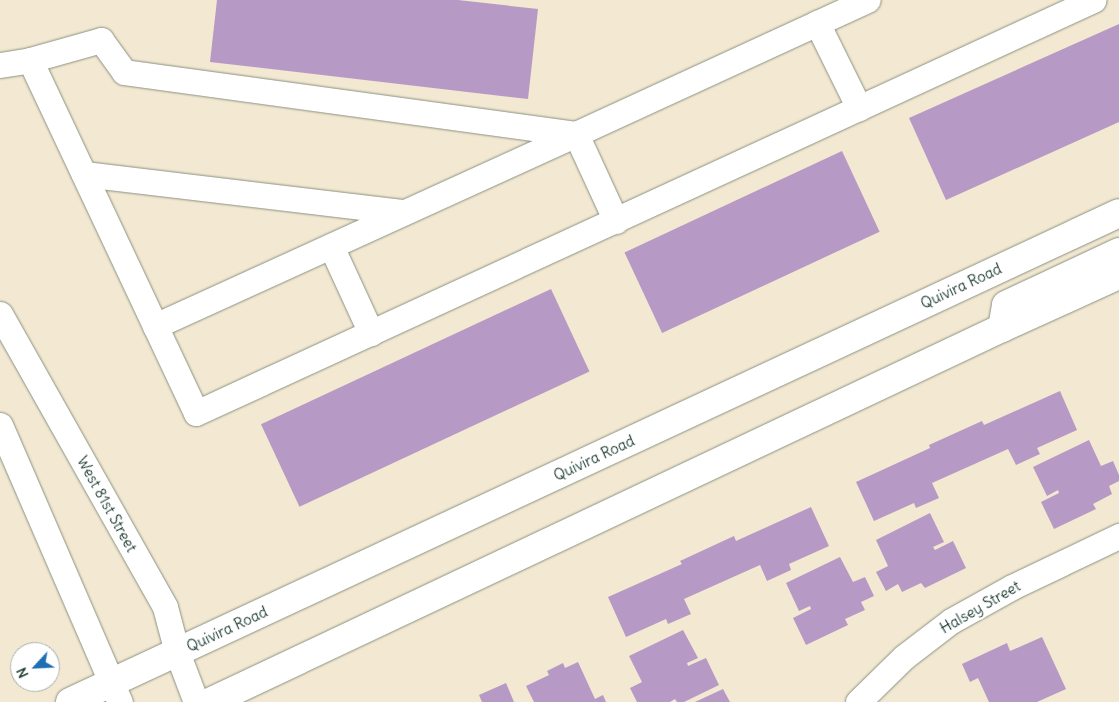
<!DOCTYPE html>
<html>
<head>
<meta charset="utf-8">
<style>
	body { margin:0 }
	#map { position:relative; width:1119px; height:702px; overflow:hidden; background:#f3e8d1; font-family:Delius,sans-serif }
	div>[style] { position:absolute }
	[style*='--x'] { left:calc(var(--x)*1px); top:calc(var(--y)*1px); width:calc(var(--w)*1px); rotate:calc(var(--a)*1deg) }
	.building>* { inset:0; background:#b699c4; transform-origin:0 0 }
	.roads { filter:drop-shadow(0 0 1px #899282) drop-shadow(0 0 1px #899282) }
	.minor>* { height:25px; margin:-12.5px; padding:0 12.5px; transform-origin:12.5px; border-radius:12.5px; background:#fff }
	.primary>* { height:28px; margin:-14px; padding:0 14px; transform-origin:14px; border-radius:14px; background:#fff }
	span { translate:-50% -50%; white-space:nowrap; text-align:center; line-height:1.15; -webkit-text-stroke:4.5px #fff; paint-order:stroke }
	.street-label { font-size:15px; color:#1f3d34 }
	.north { position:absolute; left:10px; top:642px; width:50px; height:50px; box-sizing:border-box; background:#fff; border:1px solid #a5b1ae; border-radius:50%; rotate:245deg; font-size:14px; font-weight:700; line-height:20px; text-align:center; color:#1f3d34 }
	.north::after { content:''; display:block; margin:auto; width:18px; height:22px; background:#1f6fb2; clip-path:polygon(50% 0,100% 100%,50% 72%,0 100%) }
</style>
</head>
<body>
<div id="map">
	<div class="building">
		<i style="clip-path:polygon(217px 0,458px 0,538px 9px,528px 99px,210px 62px)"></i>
		<i style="clip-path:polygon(1119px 24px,1119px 122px,946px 200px,909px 118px)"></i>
		<i style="left:842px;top:151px;width:89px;height:240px;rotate:65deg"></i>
		<i style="left:551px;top:289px;width:91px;height:320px;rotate:65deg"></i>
		<i style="clip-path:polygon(1060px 391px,1077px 430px,1037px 448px,1040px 454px,1016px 465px,1008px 449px,932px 483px,939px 498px,916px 508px,914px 503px,874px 521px,856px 482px,930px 448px,929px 445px,982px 421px,984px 425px)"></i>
		<i style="clip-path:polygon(1089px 440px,1101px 466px,1113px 461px,1119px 475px,1119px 481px,1109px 486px,1112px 494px,1093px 504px,1096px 509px,1054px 529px,1041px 502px,1059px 493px,1058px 490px,1047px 496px,1033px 467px)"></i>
		<i style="clip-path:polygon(811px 507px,829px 546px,789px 564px,791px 570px,767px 581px,760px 565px,684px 599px,691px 614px,668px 624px,666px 619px,626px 637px,608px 597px,682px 564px,680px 561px,734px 536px,736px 541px)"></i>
		<i style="clip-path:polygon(930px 513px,944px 542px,933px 547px,935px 550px,953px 541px,966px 568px,925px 588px,921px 583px,902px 592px,898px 584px,886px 591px,876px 572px,888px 566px,876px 540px)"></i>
		<i style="clip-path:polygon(840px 557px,853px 582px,865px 577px,874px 596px,861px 602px,865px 610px,845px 619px,848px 625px,806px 645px,793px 618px,811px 609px,810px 606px,799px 611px,786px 583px)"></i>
		<i style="clip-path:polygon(683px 630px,698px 658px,687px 663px,688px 666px,706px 658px,719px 685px,684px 702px,677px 702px,675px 699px,670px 702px,637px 702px,630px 688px,642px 682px,629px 656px)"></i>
		<i style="clip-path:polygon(1042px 637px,1066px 689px,1037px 702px,989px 702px,978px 678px,970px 682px,962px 664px,1007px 643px,1010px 651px)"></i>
		<i style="clip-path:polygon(578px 662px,595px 699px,603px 695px,606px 702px,534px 702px,526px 686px,549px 675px,547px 671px,563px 663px,565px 668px)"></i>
		<i style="clip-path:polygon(506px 683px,514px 702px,482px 702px,479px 695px)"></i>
		<i style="clip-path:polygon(723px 689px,730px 702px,695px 702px)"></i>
	</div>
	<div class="roads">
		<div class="minor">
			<i style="--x:817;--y:23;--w:95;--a:63.7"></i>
			<i style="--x:30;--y:60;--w:390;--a:64.8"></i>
			<i style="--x:196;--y:413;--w:988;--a:-24.72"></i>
			<i style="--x:0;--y:65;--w:30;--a:-9"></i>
			<i style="--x:30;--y:60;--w:74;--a:-15.7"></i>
			<i style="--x:101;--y:40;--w:39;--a:54"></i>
			<i style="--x:124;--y:72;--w:456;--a:7.8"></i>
			<i style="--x:84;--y:174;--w:322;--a:6.8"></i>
			<i style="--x:616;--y:221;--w:96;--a:-114.7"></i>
			<i style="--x:576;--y:134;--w:321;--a:-24.7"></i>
			<i style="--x:331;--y:246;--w:96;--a:65.3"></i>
			<i style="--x:0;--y:314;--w:336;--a:60.6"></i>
			<i style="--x:165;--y:607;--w:47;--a:75.1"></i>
			<i style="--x:177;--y:652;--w:53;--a:69.2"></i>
			<i style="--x:155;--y:326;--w:463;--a:-24.5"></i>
			<i style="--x:0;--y:425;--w:302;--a:66.6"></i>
			<i style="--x:858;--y:702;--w:64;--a:-44.4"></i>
			<i style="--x:904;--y:657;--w:59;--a:-37.5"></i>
			<i style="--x:951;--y:621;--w:70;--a:-29.1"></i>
			<i style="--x:1012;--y:587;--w:119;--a:-25.5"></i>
		</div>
		<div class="primary">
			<i style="--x:1002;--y:328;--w:23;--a:-80"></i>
			<i style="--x:1006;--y:305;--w:125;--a:-25.1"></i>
			<i style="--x:70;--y:702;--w:1157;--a:-24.99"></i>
			<i style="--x:210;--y:702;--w:876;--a:-25.28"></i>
			<i style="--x:1002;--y:328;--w:128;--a:-24.4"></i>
		</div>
	</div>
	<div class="street-label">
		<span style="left:961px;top:286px;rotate:-25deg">Quivira Road</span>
		<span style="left:594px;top:458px;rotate:-25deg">Quivira Road</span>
		<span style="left:107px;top:504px;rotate:61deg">West 81st Street</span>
		<span style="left:980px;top:607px;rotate:-30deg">Halsey Street</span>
		<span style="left:227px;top:629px;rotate:-25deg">Quivira Road</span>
	</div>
	<div class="north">N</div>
</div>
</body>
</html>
